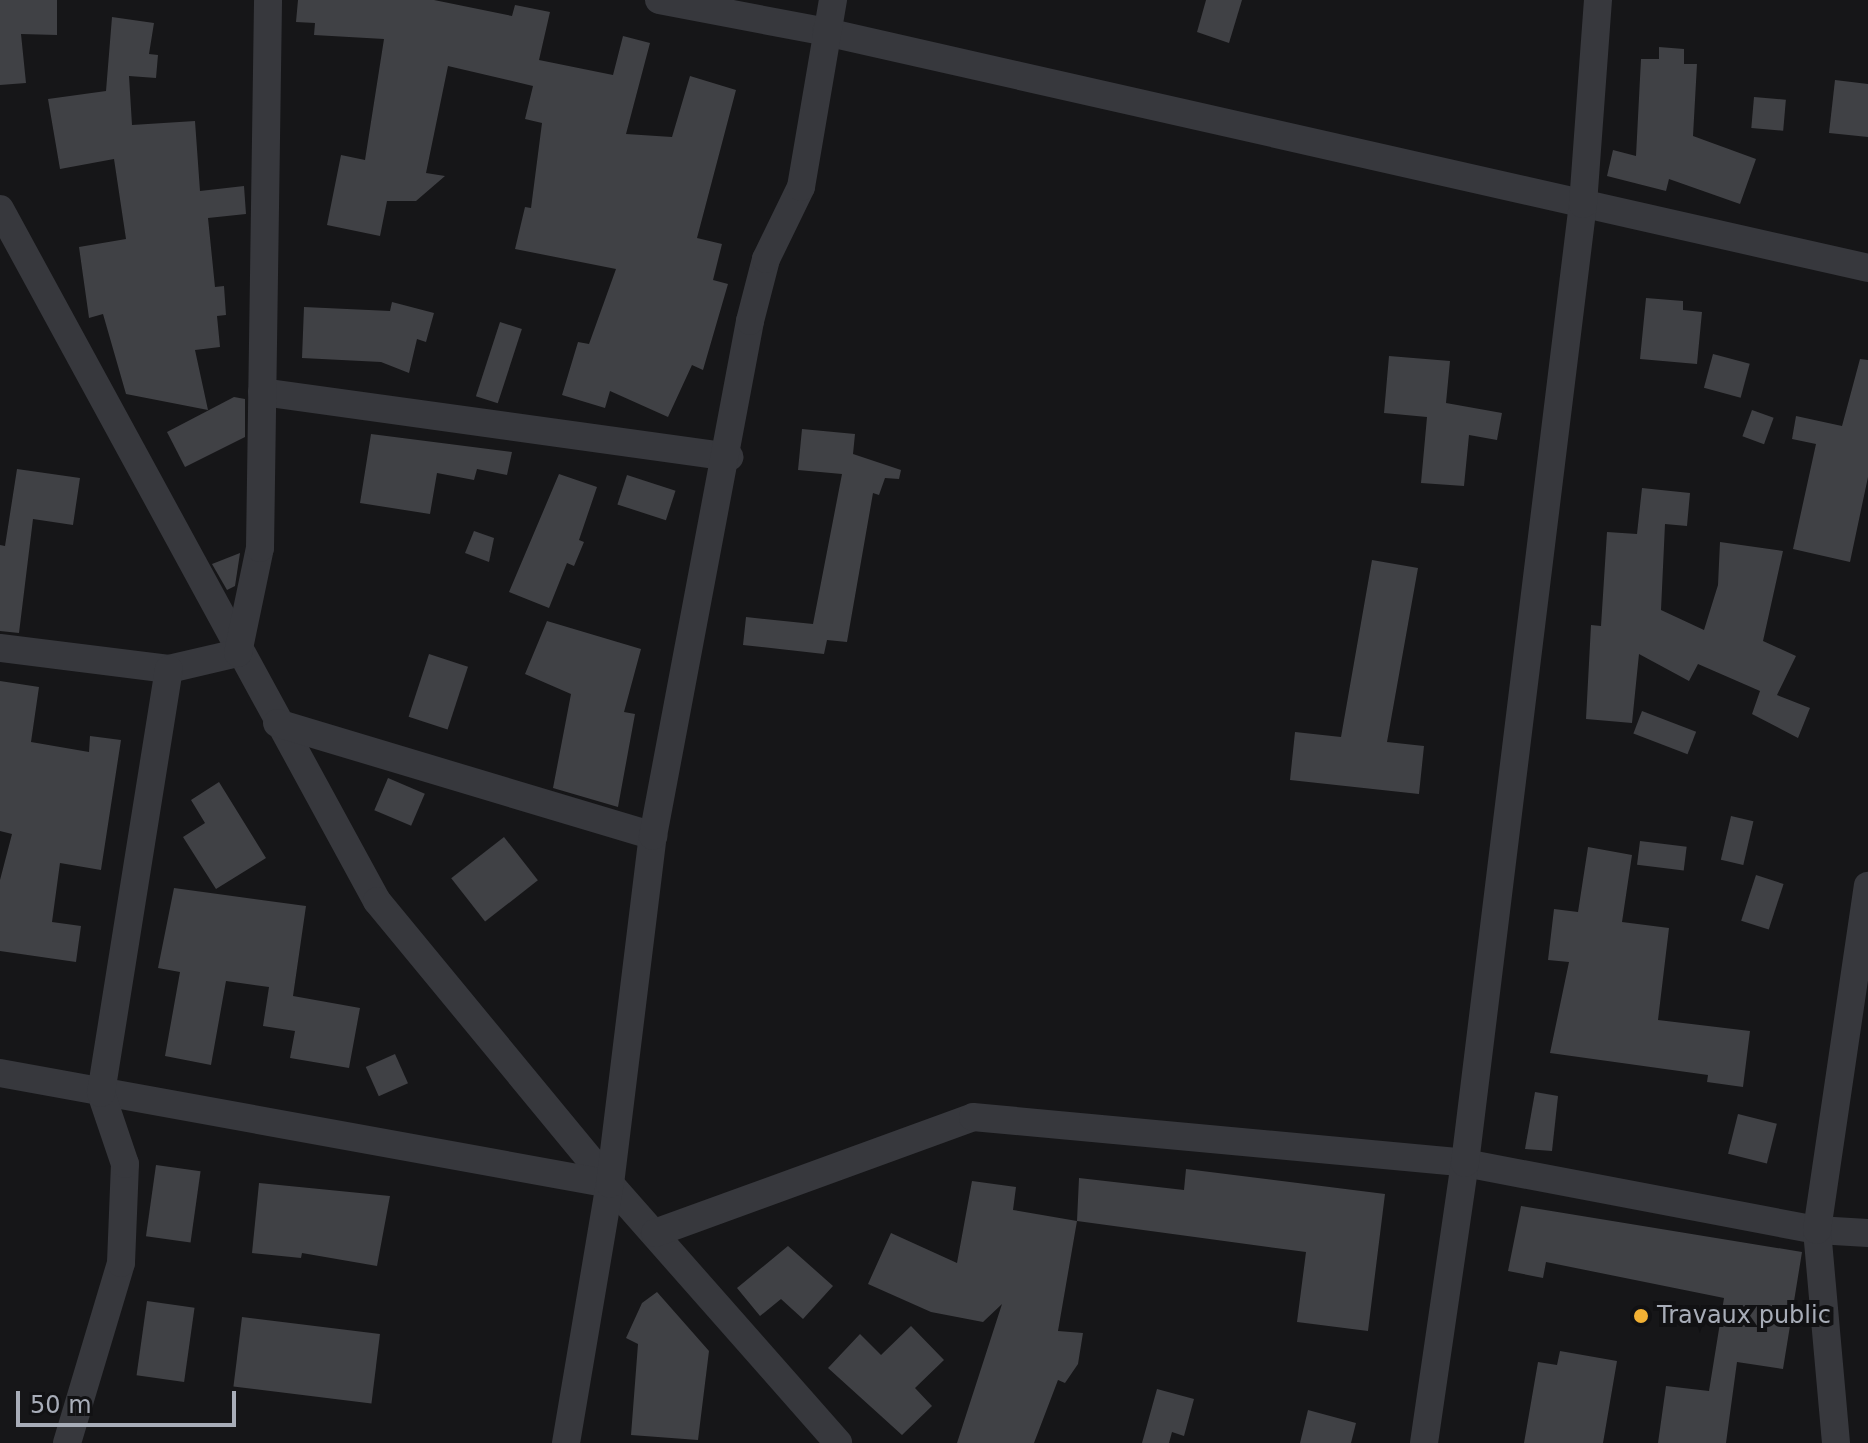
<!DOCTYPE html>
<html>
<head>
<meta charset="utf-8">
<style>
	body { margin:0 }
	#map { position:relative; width:1868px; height:1443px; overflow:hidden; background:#161618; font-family:"DejaVu Sans",sans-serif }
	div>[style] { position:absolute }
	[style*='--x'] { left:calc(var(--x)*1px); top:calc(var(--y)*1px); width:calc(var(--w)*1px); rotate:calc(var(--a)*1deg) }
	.building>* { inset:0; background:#404145; transform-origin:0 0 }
	.street>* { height:28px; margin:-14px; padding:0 14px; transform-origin:14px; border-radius:14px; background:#37383d }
	.dots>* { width:22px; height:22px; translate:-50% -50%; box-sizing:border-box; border:4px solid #111113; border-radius:50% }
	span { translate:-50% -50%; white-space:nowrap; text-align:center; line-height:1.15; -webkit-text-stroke:8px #111113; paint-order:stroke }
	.poi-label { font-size:24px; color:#a8adb8 }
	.left { translate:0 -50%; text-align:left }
	.scale { position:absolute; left:16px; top:1391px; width:220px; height:36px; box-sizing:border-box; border:4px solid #a8adb8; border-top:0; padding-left:10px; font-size:24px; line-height:28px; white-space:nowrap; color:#a8adb8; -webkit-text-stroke:6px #111113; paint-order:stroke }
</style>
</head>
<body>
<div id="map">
	<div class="building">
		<i style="clip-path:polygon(0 0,57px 0,57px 35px,21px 34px,26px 83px,0 85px)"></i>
		<i style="clip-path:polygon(298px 0,434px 0,512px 16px,515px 5px,550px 12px,539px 60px,613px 75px,623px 36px,650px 43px,626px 134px,672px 137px,690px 76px,736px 90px,697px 238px,722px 244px,713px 280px,728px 284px,703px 370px,692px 365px,668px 417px,610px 391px,605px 408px,562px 395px,578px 342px,589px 344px,616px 269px,515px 249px,525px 207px,531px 208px,542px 123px,525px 119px,533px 86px,448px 66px,426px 173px,445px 176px,416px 201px,387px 201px,380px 236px,327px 225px,341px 155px,365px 160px,384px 39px,314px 35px,315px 23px,296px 22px)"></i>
		<i style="clip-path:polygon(1206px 0,1242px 0,1229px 43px,1197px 32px)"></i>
		<i style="clip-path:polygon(112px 17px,154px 23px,149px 54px,158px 55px,156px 78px,129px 76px,132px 125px,195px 121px,200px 191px,244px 186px,246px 214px,208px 218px,215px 287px,224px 286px,226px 315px,217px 316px,220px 347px,195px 350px,208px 410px,126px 394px,103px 314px,89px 318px,79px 247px,126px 239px,114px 159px,60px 169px,48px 99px,106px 91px)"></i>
		<i style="clip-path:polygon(1659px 47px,1684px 49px,1684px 64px,1697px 64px,1693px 136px,1756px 159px,1740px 204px,1669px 179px,1666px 191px,1607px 176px,1613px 150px,1636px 156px,1641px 59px,1659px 59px)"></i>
		<i style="clip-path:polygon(1835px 80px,1868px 84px,1868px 137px,1829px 133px)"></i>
		<i style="left:1754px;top:97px;width:32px;height:31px;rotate:5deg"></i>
		<i style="clip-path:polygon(1646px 298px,1683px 301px,1683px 310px,1702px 312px,1697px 364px,1640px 359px)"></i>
		<i style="clip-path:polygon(392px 302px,434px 313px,426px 342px,417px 339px,409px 373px,381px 362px,302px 358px,304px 307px,390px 311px)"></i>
		<i style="left:500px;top:322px;width:23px;height:78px;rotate:18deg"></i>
		<i style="left:1713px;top:354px;width:38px;height:35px;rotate:15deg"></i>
		<i style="clip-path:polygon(1389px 356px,1450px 361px,1446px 403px,1502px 413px,1497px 440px,1469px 435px,1464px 486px,1421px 483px,1427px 417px,1384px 413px)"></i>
		<i style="clip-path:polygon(1860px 359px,1868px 360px,1868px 477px,1850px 562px,1793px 549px,1816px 444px,1792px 439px,1796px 416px,1842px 426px)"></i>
		<i style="clip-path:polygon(234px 397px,245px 399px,245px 437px,185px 467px,167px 432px)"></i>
		<i style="left:1752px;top:410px;width:23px;height:28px;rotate:20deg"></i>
		<i style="clip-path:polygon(802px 429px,855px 434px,853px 454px,901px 470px,899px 479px,885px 478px,879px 495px,873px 493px,847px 642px,827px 640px,824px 654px,743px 645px,746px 617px,813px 624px,842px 474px,798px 470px)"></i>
		<i style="clip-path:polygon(371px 434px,512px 452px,507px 475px,477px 469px,474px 480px,437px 473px,430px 514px,360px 503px)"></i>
		<i style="clip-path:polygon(17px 469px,80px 478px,73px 525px,33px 519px,19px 633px,0 631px,0 545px,5px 546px)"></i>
		<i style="clip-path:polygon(559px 474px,597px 487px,579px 540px,584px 542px,574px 566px,567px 563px,549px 608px,509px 592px)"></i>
		<i style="left:627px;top:475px;width:51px;height:31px;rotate:18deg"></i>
		<i style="clip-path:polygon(1642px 488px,1690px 493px,1687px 526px,1665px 524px,1661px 610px,1704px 630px,1718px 585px,1720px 542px,1783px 551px,1763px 641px,1796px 656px,1777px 695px,1810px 708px,1798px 738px,1752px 714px,1760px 691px,1698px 664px,1689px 681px,1639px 654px,1632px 723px,1586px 719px,1591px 625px,1601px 626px,1607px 532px,1637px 534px)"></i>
		<i style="clip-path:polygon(474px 531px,494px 538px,489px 562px,465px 553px)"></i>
		<i style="clip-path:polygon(240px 553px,235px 586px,227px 590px,212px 564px)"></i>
		<i style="clip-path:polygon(1372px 560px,1418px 568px,1387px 742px,1424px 746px,1419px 794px,1290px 780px,1295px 732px,1341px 737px)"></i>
		<i style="clip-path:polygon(547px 621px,641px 649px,624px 712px,635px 714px,618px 807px,553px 788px,571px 694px,525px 674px)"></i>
		<i style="left:429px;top:654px;width:41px;height:66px;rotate:18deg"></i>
		<i style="clip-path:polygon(0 681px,39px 687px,31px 742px,89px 752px,90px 736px,121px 740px,101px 870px,60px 863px,52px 922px,81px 926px,76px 962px,0 951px,0 880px,12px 834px,0 831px)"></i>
		<i style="left:1642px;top:711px;width:58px;height:24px;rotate:21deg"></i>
		<i style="left:388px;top:778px;width:40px;height:35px;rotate:23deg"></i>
		<i style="clip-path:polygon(219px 782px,266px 858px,216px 889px,183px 837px,205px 823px,191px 800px)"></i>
		<i style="left:1731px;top:816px;width:23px;height:45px;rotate:13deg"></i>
		<i style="left:504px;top:837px;width:55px;height:67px;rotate:52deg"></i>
		<i style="left:1640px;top:841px;width:47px;height:24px;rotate:7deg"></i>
		<i style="clip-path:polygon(1588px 847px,1632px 855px,1622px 922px,1669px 928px,1658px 1020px,1750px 1031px,1743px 1087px,1707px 1082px,1708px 1075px,1550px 1053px,1569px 962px,1548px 960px,1554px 909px,1578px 912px)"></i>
		<i style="left:1756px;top:875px;width:29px;height:48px;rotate:18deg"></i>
		<i style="clip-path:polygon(174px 888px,306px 906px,293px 996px,360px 1008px,349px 1068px,290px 1058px,295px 1031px,263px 1026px,269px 987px,226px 981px,211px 1065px,165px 1056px,180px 972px,158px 968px)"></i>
		<i style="left:395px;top:1054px;width:32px;height:32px;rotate:66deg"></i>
		<i style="clip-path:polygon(1535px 1092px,1558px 1096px,1552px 1151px,1525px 1149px)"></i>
		<i style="left:1738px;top:1114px;width:40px;height:41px;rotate:14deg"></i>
		<i style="left:156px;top:1165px;width:45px;height:72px;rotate:8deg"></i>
		<i style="clip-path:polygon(1186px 1169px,1385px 1194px,1368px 1331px,1297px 1322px,1306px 1252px,1077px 1221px,1079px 1178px,1184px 1190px)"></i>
		<i style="clip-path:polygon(972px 1181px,1016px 1187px,1013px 1210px,1077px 1221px,1058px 1331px,1083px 1333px,1078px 1364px,1065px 1383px,1058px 1380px,1034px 1443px,957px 1443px,1002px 1304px,983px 1322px,931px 1312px,868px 1284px,891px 1233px,957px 1263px)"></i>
		<i style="clip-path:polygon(259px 1183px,390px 1196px,377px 1266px,302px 1253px,301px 1258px,252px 1253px)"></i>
		<i style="clip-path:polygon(1521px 1206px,1802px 1252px,1783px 1369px,1737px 1362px,1726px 1443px,1658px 1443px,1666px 1386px,1709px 1391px,1724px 1298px,1546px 1262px,1543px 1278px,1508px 1271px)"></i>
		<i style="clip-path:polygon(788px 1246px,833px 1286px,803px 1319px,781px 1299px,760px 1316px,737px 1288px)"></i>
		<i style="clip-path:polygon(657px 1292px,709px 1351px,698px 1440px,631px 1435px,638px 1344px,626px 1338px,642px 1303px)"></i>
		<i style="left:147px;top:1301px;width:48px;height:75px;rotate:8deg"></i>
		<i style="left:242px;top:1317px;width:139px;height:70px;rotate:7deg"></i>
		<i style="clip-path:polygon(911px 1326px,944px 1360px,915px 1388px,932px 1406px,902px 1435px,828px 1368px,860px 1334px,881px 1355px)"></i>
		<i style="clip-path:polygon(1560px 1351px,1617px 1361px,1603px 1443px,1524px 1443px,1538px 1362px,1557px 1365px)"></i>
		<i style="clip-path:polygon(1157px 1389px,1194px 1399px,1184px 1436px,1172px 1432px,1169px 1443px,1142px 1443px)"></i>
		<i style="clip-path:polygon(1308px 1410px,1356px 1423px,1351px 1443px,1300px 1443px)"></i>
	</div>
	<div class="street">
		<i style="--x:659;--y:0;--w:170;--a:10.8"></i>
		<i style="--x:826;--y:32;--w:1068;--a:12.76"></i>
		<i style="--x:0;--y:209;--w:788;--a:61.42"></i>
		<i style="--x:377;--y:901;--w:367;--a:50.5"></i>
		<i style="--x:610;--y:1184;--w:345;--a:48.6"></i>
		<i style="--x:262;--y:392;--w:472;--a:7.9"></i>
		<i style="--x:0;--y:648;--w:170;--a:7.1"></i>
		<i style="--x:169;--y:669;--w:71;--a:-13.1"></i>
		<i style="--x:238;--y:653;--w:107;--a:-78.2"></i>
		<i style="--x:260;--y:548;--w:548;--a:-89.16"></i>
		<i style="--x:277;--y:723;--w:393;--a:16.7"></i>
		<i style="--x:0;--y:1073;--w:620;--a:10.31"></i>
		<i style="--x:655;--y:1233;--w:338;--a:-20"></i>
		<i style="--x:973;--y:1117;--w:494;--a:5.3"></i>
		<i style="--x:1465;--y:1163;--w:358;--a:10.8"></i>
		<i style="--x:1817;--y:1230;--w:51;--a:3.4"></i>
		<i style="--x:67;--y:1443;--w:188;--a:-73.3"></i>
		<i style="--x:121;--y:1263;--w:99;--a:-87.7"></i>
		<i style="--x:125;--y:1164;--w:75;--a:-108.7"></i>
		<i style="--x:101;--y:1093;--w:429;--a:-80.9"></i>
		<i style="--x:566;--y:1443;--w:263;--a:-80.4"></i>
		<i style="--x:610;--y:1184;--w:351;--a:-83"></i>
		<i style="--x:653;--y:836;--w:524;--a:-79.33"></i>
		<i style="--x:750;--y:321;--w:64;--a:-75.5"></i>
		<i style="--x:766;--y:259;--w:80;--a:-64.1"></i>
		<i style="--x:801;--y:187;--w:190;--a:-80.3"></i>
		<i style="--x:1424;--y:1443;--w:283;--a:-81.7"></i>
		<i style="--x:1465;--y:1163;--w:966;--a:-82.99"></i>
		<i style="--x:1583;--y:204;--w:205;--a:-85.8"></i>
		<i style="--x:1836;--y:1443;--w:214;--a:-95.1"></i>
		<i style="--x:1817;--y:1230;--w:348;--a:-81.6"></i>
	</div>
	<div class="dots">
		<i style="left:1641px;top:1316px;background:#f2b134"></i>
	</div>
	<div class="poi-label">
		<span class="left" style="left:1657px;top:1316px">Travaux public</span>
	</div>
	<div class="scale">50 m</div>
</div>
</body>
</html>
